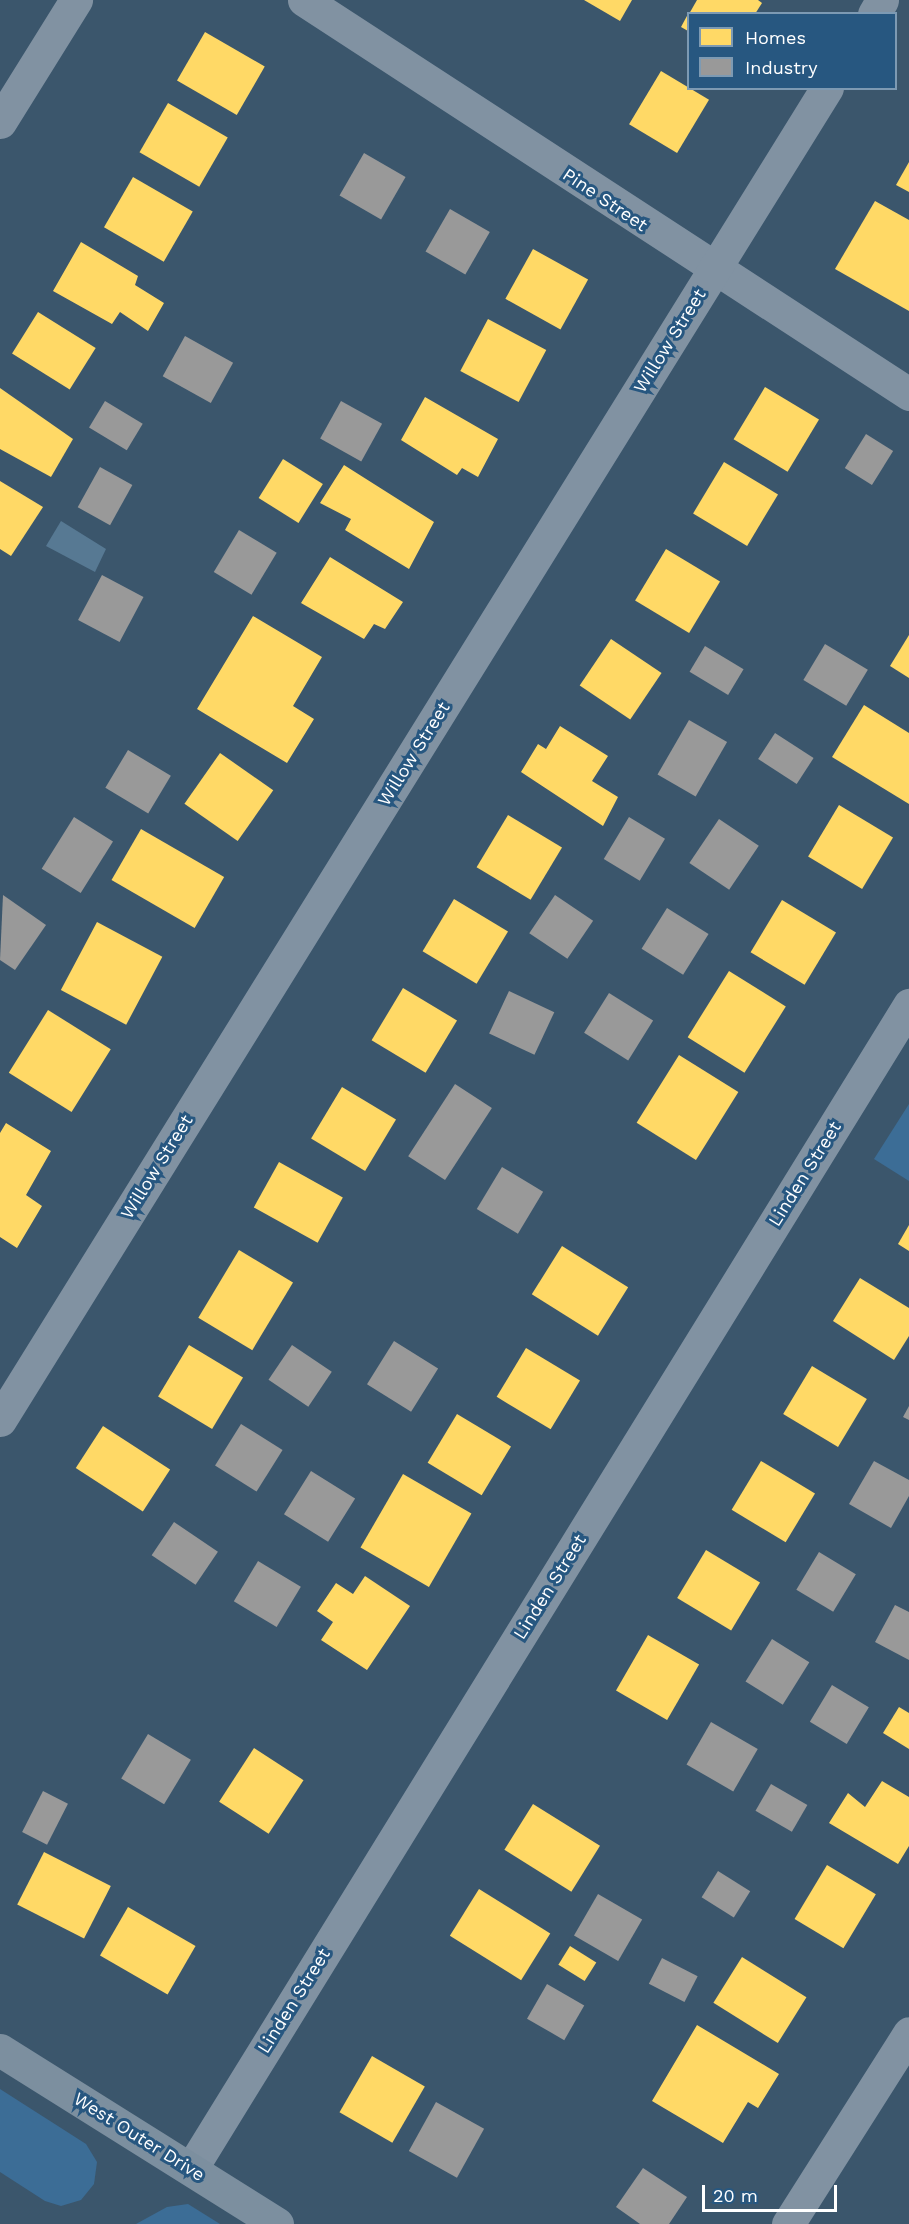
<!DOCTYPE html>
<html>
<head>
<meta charset="utf-8">
<style>
	body { margin:0 }
	#map { position:relative; width:909px; height:2224px; overflow:hidden; background:#3b566c; font-family:"Work Sans",sans-serif }
	div>[style] { position:absolute }
	[style*='--x'] { left:calc(var(--x)*1px); top:calc(var(--y)*1px); width:calc(var(--w)*1px); rotate:calc(var(--a)*1deg) }
	.green>* { inset:0; background:#3c6d96 }
	.water>* { inset:0; background:#577993 }
	.homes>* { inset:0; background:#ffd966; transform-origin:0 0 }
	.industry>* { inset:0; background:#999; transform-origin:0 0 }
	.minor>* { height:33px; margin:-16.5px; padding:0 16.5px; transform-origin:16.5px; border-radius:16.5px; background:#8192a2 }
	.secondary>* { height:33px; margin:-16.5px; padding:0 16.5px; transform-origin:16.5px; border-radius:16.5px; background:#7c8f9f }
	span { translate:-50% -50%; white-space:nowrap; text-align:center; line-height:1.15; -webkit-text-stroke:6px #275780; paint-order:stroke }
	.street-label { font-size:18px; color:#fff }
	.legend { position:absolute; left:687px; top:12px; width:210px; height:78px; box-sizing:border-box; background:#275780; border:2px solid #7d9ab3; margin:0; padding:8px 10px; list-style:none; font-size:18px; color:#fff }
	.legend li { display:flex; align-items:center; gap:12px; height:30px }
	.legend b { width:30px; border:2px solid #7d9ab3 }
	.scale { position:absolute; left:702px; top:2185px; width:135px; height:27px; box-sizing:border-box; border:3px solid #fff; border-top:0; padding-left:8px; font-size:18px; line-height:21px; white-space:nowrap; color:#fff; -webkit-text-stroke:4px #275780; paint-order:stroke }
</style>
</head>
<body>
<div id="map">
	<div class="green">
		<i style="clip-path:polygon(909px 1104px,909px 1181px,874px 1159px)"></i>
		<i style="clip-path:polygon(0 2089px,86px 2144px,97px 2162px,94px 2184px,81px 2200px,61px 2206px,45px 2201px,0 2172px)"></i>
		<i style="clip-path:polygon(188px 2204px,220px 2224px,136px 2224px,167px 2207px)"></i>
	</div>
	<div class="water">
		<i style="clip-path:polygon(61px 521px,106px 549px,95px 572px,46px 546px)"></i>
	</div>
	<div class="homes">
		<i style="clip-path:polygon(584px 0,632px 0,620px 21px)"></i>
		<i style="clip-path:polygon(697px 0,758px 0,762px 3px,755px 14px,689px 14px)"></i>
		<i style="clip-path:polygon(688px 14px,688px 31px,681px 27px)"></i>
		<i style="left:205px;top:32px;width:69px;height:56px;rotate:30deg"></i>
		<i style="left:661px;top:71px;width:56px;height:62px;rotate:31deg"></i>
		<i style="left:168px;top:103px;width:69px;height:57px;rotate:30deg"></i>
		<i style="clip-path:polygon(909px 162px,909px 192px,896px 185px)"></i>
		<i style="left:133px;top:177px;width:69px;height:58px;rotate:30deg"></i>
		<i style="clip-path:polygon(875px 201px,909px 220px,909px 311px,835px 269px)"></i>
		<i style="clip-path:polygon(81px 242px,138px 276px,135px 285px,164px 303px,148px 331px,120px 312px,112px 324px,53px 291px)"></i>
		<i style="left:533px;top:249px;width:63px;height:57px;rotate:29deg"></i>
		<i style="left:38px;top:312px;width:68px;height:49px;rotate:32deg"></i>
		<i style="left:488px;top:319px;width:66px;height:59px;rotate:28deg"></i>
		<i style="left:765px;top:387px;width:63px;height:61px;rotate:31deg"></i>
		<i style="clip-path:polygon(0 388px,73px 439px,51px 477px,0 449px)"></i>
		<i style="clip-path:polygon(425px 397px,498px 439px,478px 477px,462px 468px,457px 475px,401px 440px)"></i>
		<i style="left:283px;top:459px;width:47px;height:46px;rotate:32deg"></i>
		<i style="left:724px;top:462px;width:63px;height:60px;rotate:31deg"></i>
		<i style="clip-path:polygon(344px 465px,434px 522px,409px 569px,345px 530px,351px 519px,320px 503px)"></i>
		<i style="clip-path:polygon(0 481px,43px 507px,11px 556px,0 549px)"></i>
		<i style="left:666px;top:549px;width:63px;height:60px;rotate:31deg"></i>
		<i style="clip-path:polygon(330px 557px,403px 602px,385px 629px,374px 624px,364px 639px,301px 603px)"></i>
		<i style="clip-path:polygon(253px 616px,322px 657px,293px 706px,314px 719px,287px 763px,197px 709px)"></i>
		<i style="clip-path:polygon(909px 635px,909px 678px,890px 666px)"></i>
		<i style="left:611px;top:639px;width:61px;height:56px;rotate:34deg"></i>
		<i style="clip-path:polygon(864px 705px,909px 733px,909px 804px,832px 757px)"></i>
		<i style="clip-path:polygon(560px 726px,608px 756px,592px 781px,618px 797px,603px 826px,521px 772px,538px 744px,546px 749px)"></i>
		<i style="left:220px;top:753px;width:65px;height:62px;rotate:35deg"></i>
		<i style="left:839px;top:805px;width:63px;height:60px;rotate:31deg"></i>
		<i style="left:508px;top:815px;width:63px;height:61px;rotate:31deg"></i>
		<i style="left:141px;top:829px;width:96px;height:59px;rotate:30deg"></i>
		<i style="left:454px;top:899px;width:63px;height:61px;rotate:31deg"></i>
		<i style="left:782px;top:900px;width:63px;height:61px;rotate:31deg"></i>
		<i style="left:97px;top:922px;width:74px;height:77px;rotate:28deg"></i>
		<i style="left:729px;top:971px;width:67px;height:78px;rotate:32deg"></i>
		<i style="left:403px;top:988px;width:63px;height:61px;rotate:31deg"></i>
		<i style="left:48px;top:1010px;width:74px;height:74px;rotate:32deg"></i>
		<i style="left:679px;top:1055px;width:70px;height:80px;rotate:32deg"></i>
		<i style="left:342px;top:1087px;width:63px;height:60px;rotate:31deg"></i>
		<i style="clip-path:polygon(6px 1123px,51px 1151px,26px 1195px,42px 1206px,17px 1248px,0 1237px,0 1133px)"></i>
		<i style="left:279px;top:1162px;width:73px;height:52px;rotate:29deg"></i>
		<i style="clip-path:polygon(909px 1225px,909px 1251px,898px 1244px)"></i>
		<i style="left:562px;top:1246px;width:78px;height:57px;rotate:32deg"></i>
		<i style="left:239px;top:1250px;width:63px;height:79px;rotate:31deg"></i>
		<i style="clip-path:polygon(860px 1278px,909px 1308px,909px 1336px,894px 1360px,833px 1321px)"></i>
		<i style="left:189px;top:1345px;width:63px;height:60px;rotate:31deg"></i>
		<i style="left:526px;top:1348px;width:63px;height:57px;rotate:31deg"></i>
		<i style="left:812px;top:1366px;width:64px;height:56px;rotate:31deg"></i>
		<i style="left:457px;top:1414px;width:63px;height:57px;rotate:31deg"></i>
		<i style="left:103px;top:1426px;width:80px;height:50px;rotate:33deg"></i>
		<i style="left:761px;top:1461px;width:63px;height:57px;rotate:31deg"></i>
		<i style="left:403px;top:1474px;width:79px;height:85px;rotate:30deg"></i>
		<i style="left:706px;top:1550px;width:63px;height:56px;rotate:31deg"></i>
		<i style="clip-path:polygon(365px 1576px,410px 1606px,367px 1670px,321px 1640px,333px 1622px,317px 1611px,336px 1583px,353px 1594px)"></i>
		<i style="left:648px;top:1635px;width:59px;height:64px;rotate:30deg"></i>
		<i style="clip-path:polygon(899px 1707px,909px 1713px,909px 1749px,883px 1733px)"></i>
		<i style="left:254px;top:1748px;width:59px;height:64px;rotate:33deg"></i>
		<i style="clip-path:polygon(882px 1781px,909px 1797px,909px 1846px,898px 1864px,829px 1823px,848px 1793px,865px 1807px)"></i>
		<i style="left:533px;top:1804px;width:79px;height:54px;rotate:32deg"></i>
		<i style="left:44px;top:1852px;width:75px;height:59px;rotate:27deg"></i>
		<i style="left:827px;top:1865px;width:57px;height:63px;rotate:31deg"></i>
		<i style="left:479px;top:1889px;width:84px;height:55px;rotate:32deg"></i>
		<i style="left:128px;top:1907px;width:78px;height:56px;rotate:30deg"></i>
		<i style="left:570px;top:1946px;width:31px;height:22px;rotate:32deg"></i>
		<i style="left:742px;top:1957px;width:76px;height:54px;rotate:32deg"></i>
		<i style="clip-path:polygon(697px 2025px,779px 2074px,758px 2108px,748px 2102px,723px 2143px,652px 2101px)"></i>
		<i style="left:372px;top:2056px;width:61px;height:65px;rotate:30deg"></i>
	</div>
	<div class="industry">
		<i style="left:364px;top:153px;width:48px;height:49px;rotate:30deg"></i>
		<i style="left:450px;top:209px;width:46px;height:49px;rotate:30deg"></i>
		<i style="left:185px;top:336px;width:55px;height:46px;rotate:29deg"></i>
		<i style="left:105px;top:401px;width:44px;height:31px;rotate:31deg"></i>
		<i style="left:341px;top:401px;width:47px;height:43px;rotate:29deg"></i>
		<i style="left:866px;top:434px;width:32px;height:40px;rotate:32deg"></i>
		<i style="left:100px;top:467px;width:37px;height:46px;rotate:29deg"></i>
		<i style="left:239px;top:530px;width:44px;height:49px;rotate:31deg"></i>
		<i style="left:102px;top:575px;width:47px;height:51px;rotate:28deg"></i>
		<i style="left:825px;top:644px;width:50px;height:42px;rotate:31deg"></i>
		<i style="left:705px;top:646px;width:45px;height:30px;rotate:31deg"></i>
		<i style="left:689px;top:720px;width:44px;height:63px;rotate:30deg"></i>
		<i style="left:775px;top:733px;width:46px;height:31px;rotate:33deg"></i>
		<i style="left:128px;top:750px;width:50px;height:44px;rotate:31deg"></i>
		<i style="left:74px;top:817px;width:46px;height:61px;rotate:32deg"></i>
		<i style="left:629px;top:817px;width:42px;height:49px;rotate:31deg"></i>
		<i style="left:719px;top:819px;width:48px;height:53px;rotate:34deg"></i>
		<i style="clip-path:polygon(3px 895px,46px 925px,15px 970px,0 960px)"></i>
		<i style="left:555px;top:895px;width:46px;height:46px;rotate:34deg"></i>
		<i style="left:667px;top:908px;width:49px;height:48px;rotate:32deg"></i>
		<i style="left:509px;top:991px;width:50px;height:47px;rotate:25deg"></i>
		<i style="left:609px;top:993px;width:52px;height:47px;rotate:32deg"></i>
		<i style="left:455px;top:1084px;width:44px;height:86px;rotate:33deg"></i>
		<i style="left:502px;top:1167px;width:48px;height:49px;rotate:31deg"></i>
		<i style="left:394px;top:1341px;width:52px;height:51px;rotate:32deg"></i>
		<i style="left:292px;top:1345px;width:48px;height:42px;rotate:34deg"></i>
		<i style="clip-path:polygon(909px 1406px,909px 1420px,903px 1417px)"></i>
		<i style="left:241px;top:1424px;width:49px;height:49px;rotate:32deg"></i>
		<i style="clip-path:polygon(874px 1461px,909px 1480px,909px 1496px,891px 1528px,849px 1504px)"></i>
		<i style="left:311px;top:1471px;width:52px;height:51px;rotate:32deg"></i>
		<i style="left:174px;top:1522px;width:53px;height:40px;rotate:34deg"></i>
		<i style="left:819px;top:1552px;width:43px;height:44px;rotate:31deg"></i>
		<i style="left:258px;top:1561px;width:50px;height:47px;rotate:31deg"></i>
		<i style="clip-path:polygon(895px 1605px,909px 1612px,909px 1660px,875px 1642px)"></i>
		<i style="left:772px;top:1639px;width:44px;height:50px;rotate:32deg"></i>
		<i style="left:832px;top:1685px;width:43px;height:43px;rotate:31deg"></i>
		<i style="left:711px;top:1722px;width:54px;height:49px;rotate:30deg"></i>
		<i style="left:148px;top:1734px;width:50px;height:52px;rotate:31deg"></i>
		<i style="left:771px;top:1784px;width:42px;height:31px;rotate:30deg"></i>
		<i style="left:43px;top:1791px;width:28px;height:46px;rotate:27deg"></i>
		<i style="left:718px;top:1871px;width:38px;height:31px;rotate:32deg"></i>
		<i style="left:598px;top:1894px;width:51px;height:48px;rotate:30deg"></i>
		<i style="left:662px;top:1958px;width:40px;height:29px;rotate:27deg"></i>
		<i style="left:547px;top:1984px;width:43px;height:40px;rotate:30deg"></i>
		<i style="left:436px;top:2102px;width:55px;height:56px;rotate:29deg"></i>
		<i style="clip-path:polygon(643px 2168px,687px 2197px,669px 2224px,640px 2224px,616px 2207px)"></i>
	</div>
	<div class="minor">
		<i style="--x:304;--y:0;--w:722;--a:33.07"></i>
		<i style="--x:874;--y:14;--w:16;--a:-60"></i>
		<i style="--x:0;--y:122;--w:144;--a:-58.1"></i>
		<i style="--x:0;--y:1420;--w:1568;--a:-58.17"></i>
		<i style="--x:191;--y:2169;--w:1368;--a:-58.33"></i>
		<i style="--x:788;--y:2224;--w:226;--a:-57.6"></i>
	</div>
	<div class="secondary">
		<i style="--x:0;--y:2050;--w:327;--a:32.1"></i>
	</div>
	<div class="street-label">
		<span style="left:605px;top:200px;rotate:34deg">Pine Street</span>
		<span style="left:670px;top:341px;rotate:-58deg">Willow Street</span>
		<span style="left:414px;top:754px;rotate:-58deg">Willow Street</span>
		<span style="left:157px;top:1167px;rotate:-58deg">Willow Street</span>
		<span style="left:805px;top:1174px;rotate:-58deg">Linden Street</span>
		<span style="left:550px;top:1587px;rotate:-58deg">Linden Street</span>
		<span style="left:294px;top:2001px;rotate:-58deg">Linden Street</span>
		<span style="left:139px;top:2137px;rotate:32deg">West Outer Drive</span>
	</div>
	<ul class="legend">
	<li><b style="height:16px;background:#ffd966"></b>Homes</li>
	<li><b style="height:16px;background:#999"></b>Industry</li>
	</ul>
	<div class="scale">20 m</div>
</div>
</body>
</html>
